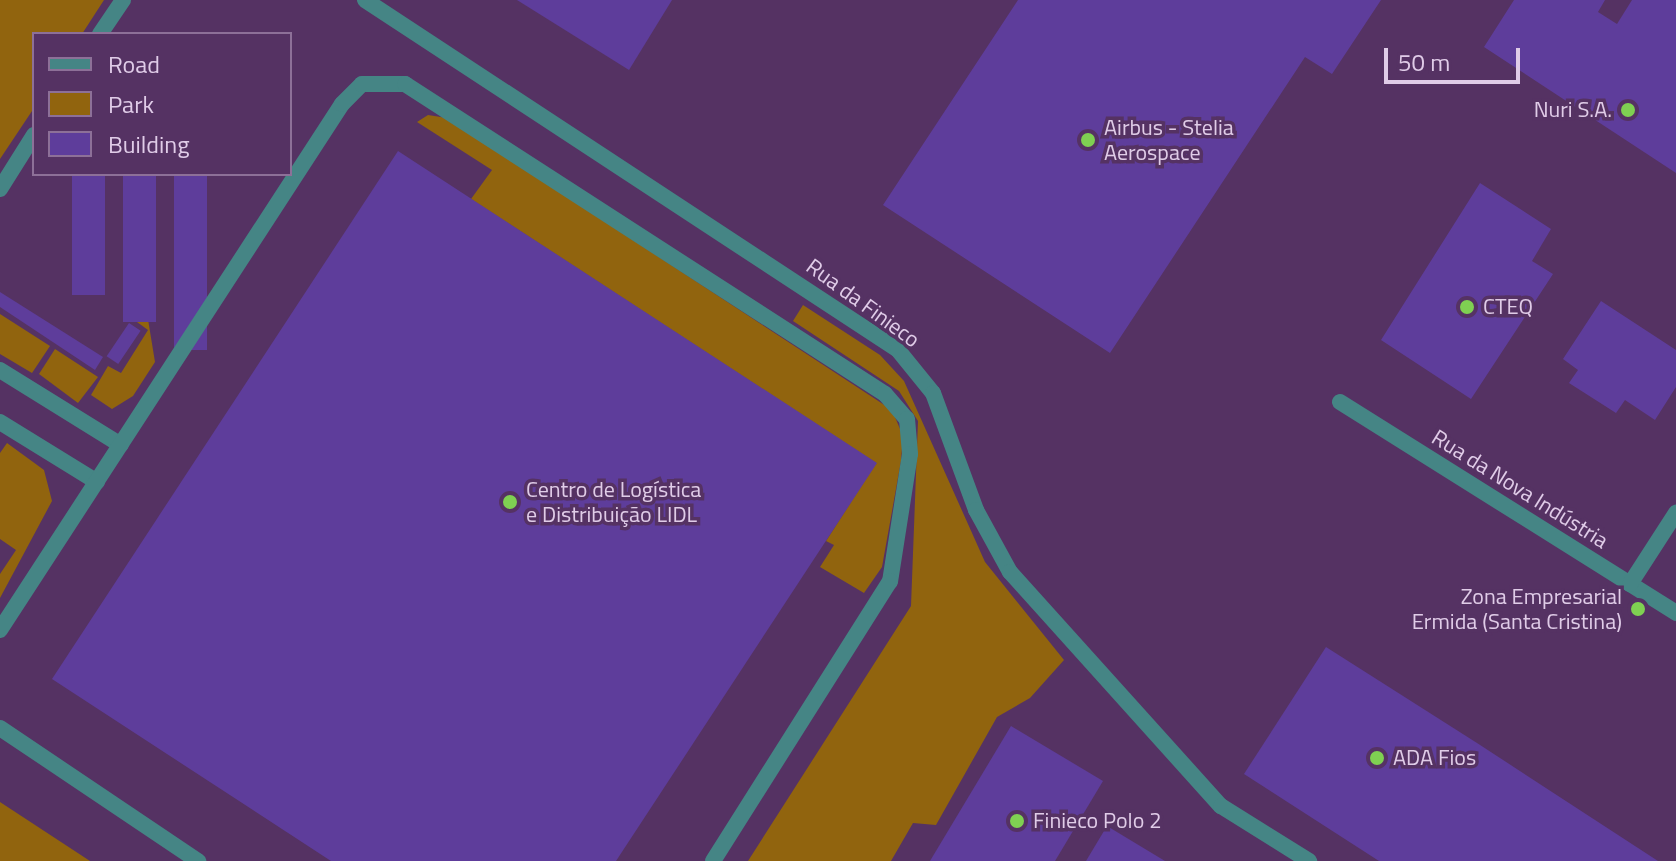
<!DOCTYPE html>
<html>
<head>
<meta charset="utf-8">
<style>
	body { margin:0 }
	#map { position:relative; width:1676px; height:861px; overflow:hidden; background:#553263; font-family:"Titillium Web",sans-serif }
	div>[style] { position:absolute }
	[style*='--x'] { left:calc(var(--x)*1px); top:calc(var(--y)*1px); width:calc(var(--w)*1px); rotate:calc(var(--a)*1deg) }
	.green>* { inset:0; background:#91640e }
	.building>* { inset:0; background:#5e3d9b; transform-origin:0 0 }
	.minor>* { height:16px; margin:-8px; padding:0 8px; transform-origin:8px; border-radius:8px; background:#458585 }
	.tertiary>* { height:16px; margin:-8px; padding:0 8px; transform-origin:8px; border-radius:8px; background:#458585 }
	.dots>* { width:22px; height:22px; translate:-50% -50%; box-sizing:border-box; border:4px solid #553263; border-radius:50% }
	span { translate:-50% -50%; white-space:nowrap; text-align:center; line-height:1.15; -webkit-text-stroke:7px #553263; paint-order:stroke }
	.poi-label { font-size:22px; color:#e0cce8 }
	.right { translate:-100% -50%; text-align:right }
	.left { translate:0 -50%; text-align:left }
	.street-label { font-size:22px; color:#e0cce8 }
	.legend { position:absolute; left:32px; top:32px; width:260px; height:144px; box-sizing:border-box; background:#553263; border:2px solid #8d7098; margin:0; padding:10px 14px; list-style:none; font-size:24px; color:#e0cce8 }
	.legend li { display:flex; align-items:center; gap:16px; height:40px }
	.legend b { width:40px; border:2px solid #8d7098 }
	.scale { position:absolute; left:1384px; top:48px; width:136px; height:36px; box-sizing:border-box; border:4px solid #e0cce8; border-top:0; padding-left:10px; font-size:24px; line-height:28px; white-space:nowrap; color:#e0cce8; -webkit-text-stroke:6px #553263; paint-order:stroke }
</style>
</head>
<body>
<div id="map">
	<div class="green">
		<i style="clip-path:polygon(0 0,104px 0,82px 34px,34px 34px,34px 108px,0 159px)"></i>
		<i style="clip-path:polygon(428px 115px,447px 118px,892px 410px,903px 436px,901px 461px,882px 567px,864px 593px,820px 567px,834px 545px,826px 541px,876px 463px,471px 199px,492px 170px,417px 122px)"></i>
		<i style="clip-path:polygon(803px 305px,880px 355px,904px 381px,985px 562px,1064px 660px,1030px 698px,997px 717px,936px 825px,913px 823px,891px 861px,748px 861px,911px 606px,918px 421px,899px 391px,793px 321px)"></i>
		<i style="clip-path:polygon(146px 307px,155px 362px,133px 396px,112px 409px,91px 395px,108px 366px,121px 373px,148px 330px,137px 322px)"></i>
		<i style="clip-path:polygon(0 314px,50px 346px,32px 373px,0 354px)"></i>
		<i style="clip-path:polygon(55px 349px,98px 377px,78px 403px,39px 374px)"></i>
		<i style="clip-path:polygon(7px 443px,44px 470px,52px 501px,0 598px,0 574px,16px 550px,0 539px,0 453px)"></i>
		<i style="clip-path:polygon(0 802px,90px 861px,0 861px)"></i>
	</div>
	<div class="building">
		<i style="clip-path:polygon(517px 0,672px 0,629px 70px)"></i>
		<i style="clip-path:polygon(1018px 0,1381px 0,1332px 74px,1305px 57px,1110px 353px,883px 205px)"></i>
		<i style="clip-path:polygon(1514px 0,1605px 0,1598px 12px,1617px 24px,1632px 0,1676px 0,1676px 173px,1484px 47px)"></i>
		<i style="clip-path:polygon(398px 151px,877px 463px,616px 861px,331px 861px,52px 679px)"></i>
		<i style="left:72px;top:174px;width:33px;height:121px"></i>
		<i style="left:123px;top:174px;width:33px;height:148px"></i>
		<i style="left:174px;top:174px;width:33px;height:176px"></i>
		<i style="clip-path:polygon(1480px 183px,1551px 229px,1532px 261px,1553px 274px,1471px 399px,1381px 340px)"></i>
		<i style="clip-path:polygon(0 292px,103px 357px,95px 370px,0 307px)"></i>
		<i style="clip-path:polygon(1601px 301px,1676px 350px,1676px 387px,1655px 420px,1625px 400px,1616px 413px,1569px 383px,1578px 370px,1563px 359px)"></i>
		<i style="left:129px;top:323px;width:14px;height:40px;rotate:34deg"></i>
		<i style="clip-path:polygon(1326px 647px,1477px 743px,1658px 861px,1379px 861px,1244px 774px)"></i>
		<i style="clip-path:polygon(1011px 726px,1103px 781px,1055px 861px,930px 861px)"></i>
		<i style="clip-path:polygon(1107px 826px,1165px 861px,1086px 861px)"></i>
	</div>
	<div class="minor">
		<i style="--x:100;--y:34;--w:41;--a:-55.9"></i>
		<i style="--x:0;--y:189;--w:64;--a:-57.8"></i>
		<i style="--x:0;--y:370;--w:142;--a:31.8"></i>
		<i style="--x:1340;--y:402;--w:397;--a:32.1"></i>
		<i style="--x:0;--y:422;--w:114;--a:31.7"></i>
		<i style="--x:1630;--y:584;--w:85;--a:-57.1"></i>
		<i style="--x:0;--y:630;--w:627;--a:-56.97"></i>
		<i style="--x:342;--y:104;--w:28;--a:-45"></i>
		<i style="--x:362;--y:84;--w:43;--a:0"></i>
		<i style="--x:405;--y:84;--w:571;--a:32.86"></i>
		<i style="--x:885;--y:394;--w:33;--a:49"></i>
		<i style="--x:907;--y:419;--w:35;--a:85"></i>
		<i style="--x:910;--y:454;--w:129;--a:98.9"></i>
		<i style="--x:890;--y:581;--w:331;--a:122.3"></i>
		<i style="--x:0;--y:728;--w:239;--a:33.9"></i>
	</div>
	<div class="tertiary">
		<i style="--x:365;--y:0;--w:638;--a:33.29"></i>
		<i style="--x:898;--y:350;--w:55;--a:50.9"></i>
		<i style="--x:933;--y:393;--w:125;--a:69.8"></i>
		<i style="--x:976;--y:510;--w:71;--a:61.3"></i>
		<i style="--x:1010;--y:572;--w:315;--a:48"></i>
		<i style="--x:1221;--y:806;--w:104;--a:32"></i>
	</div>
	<div class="dots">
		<i style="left:1628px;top:110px;background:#7fd052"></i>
		<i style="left:1088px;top:140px;background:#7fd052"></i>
		<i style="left:1467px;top:307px;background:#7fd052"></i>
		<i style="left:510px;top:502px;background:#7fd052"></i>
		<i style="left:1638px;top:609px;background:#7fd052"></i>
		<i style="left:1377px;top:758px;background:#7fd052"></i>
		<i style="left:1017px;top:821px;background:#7fd052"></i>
	</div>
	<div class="poi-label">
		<span class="right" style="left:1612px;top:110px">Nuri S.A.</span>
		<span class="left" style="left:1104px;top:140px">Airbus - Stelia<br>Aerospace</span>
		<span class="left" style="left:1483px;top:307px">CTEQ</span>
		<span class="left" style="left:526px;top:502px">Centro de Logística<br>e Distribuição LIDL</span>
		<span class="right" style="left:1622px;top:609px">Zona Empresarial<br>Ermida (Santa Cristina)</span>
		<span class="left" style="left:1393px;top:758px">ADA Fios</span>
		<span class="left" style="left:1033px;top:821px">Finieco Polo 2</span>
	</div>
	<div class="street-label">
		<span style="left:863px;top:303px;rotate:36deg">Rua da Finieco</span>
		<span style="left:1520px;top:489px;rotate:32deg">Rua da Nova Indústria</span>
	</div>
	<ul class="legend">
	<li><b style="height:10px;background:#458585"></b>Road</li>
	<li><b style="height:22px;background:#91640e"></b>Park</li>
	<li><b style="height:22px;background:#5e3d9b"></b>Building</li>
	</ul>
	<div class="scale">50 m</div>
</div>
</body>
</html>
